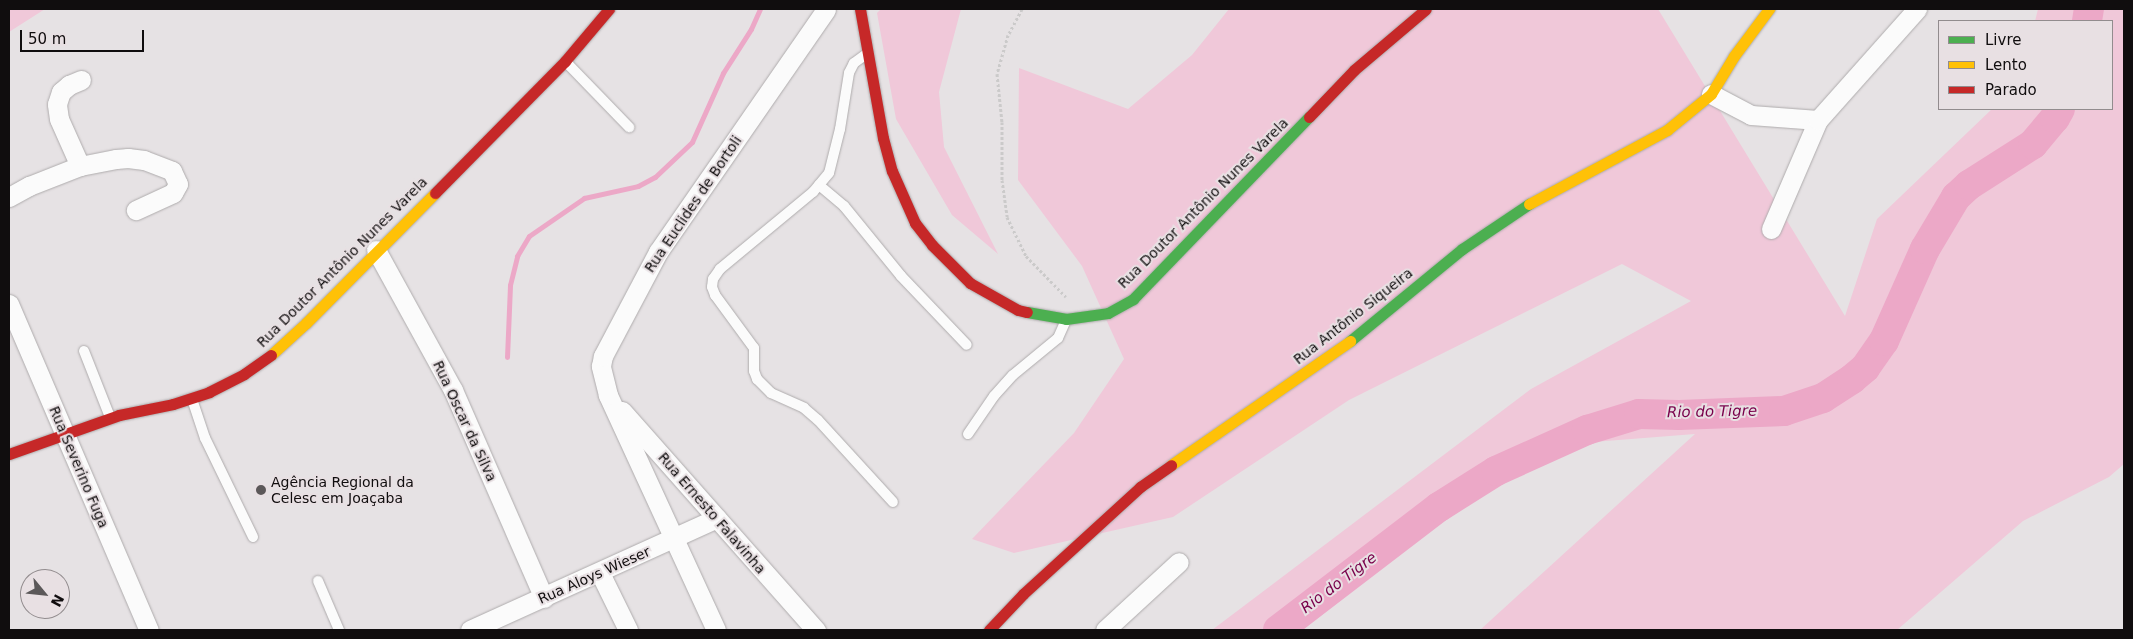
<!DOCTYPE html>
<html>
<head>
<meta charset="utf-8">
<style>
	body { margin:0 }
	#map { position:relative; width:2133px; height:639px; overflow:hidden; background:#e6e2e4; font-family:"DejaVu Sans",sans-serif }
	div>[style] { position:absolute }
	[style*='--x'] { left:calc(var(--x)*1px); top:calc(var(--y)*1px); width:calc(var(--w)*1px); rotate:calc(var(--a)*1deg) }
	.green>* { inset:0; background:#f0c8d9 }
	.stream>* { height:5px; margin:-2.5px; padding:0 2.5px; transform-origin:2.5px; border-radius:2.5px; background:#eca8c7 }
	.river>* { height:30px; margin:-15px; padding:0 15px; transform-origin:15px; border-radius:15px; background:#eca8c7 }
	.path>* { height:3px; margin-top:-1.5px; transform-origin:0; background:repeating-linear-gradient(90deg,#cbcaca 0 2.5px,transparent 0 5px) }
	.roads { filter:drop-shadow(0 0 1px #aeabac) drop-shadow(0 0 1px #aeabac) }
	.lane>* { height:10px; margin:-5px; padding:0 5px; transform-origin:5px; border-radius:5px; background:#fbfbfb }
	.street>* { height:19px; margin:-9.5px; padding:0 9.5px; transform-origin:9.5px; border-radius:9.5px; background:#fbfbfb }
	.fast>* { height:11px; margin:-5.5px; padding:0 5.5px; transform-origin:5.5px; border-radius:5.5px; background:#4caf50 }
	.slow>* { height:11px; margin:-5.5px; padding:0 5.5px; transform-origin:5.5px; border-radius:5.5px; background:#ffc107 }
	.jam>* { height:11px; margin:-5.5px; padding:0 5.5px; transform-origin:5.5px; border-radius:5.5px; background:#c62828 }
	.dots>* { width:14px; height:14px; translate:-50% -50%; box-sizing:border-box; border:2px solid #e8e0e3; border-radius:50% }
	span { translate:-50% -50%; white-space:nowrap; text-align:center; line-height:1.15; -webkit-text-stroke:4px #e8e0e3; paint-order:stroke }
	.street-label { font-size:14px; color:#100d0e }
	.poi-label { font-size:14px; color:#100d0e }
	.left { translate:0 -50%; text-align:left }
	.water-label { font-size:15px; color:#79004b; font-style:italic }
	.frame { position:absolute; inset:0; border:10px solid #100d0e; pointer-events:none }
	.legend { position:absolute; left:1938px; top:20px; width:175px; height:90px; box-sizing:border-box; background:#e8e0e3; border:1px solid #928c8e; margin:0; padding:6px 9px; list-style:none; font-size:15px; color:#100d0e }
	.legend li { display:flex; align-items:center; gap:10px; height:25px }
	.legend b { width:25px; border:1px solid #928c8e }
	.north { position:absolute; left:20px; top:569px; width:50px; height:50px; box-sizing:border-box; background:#e8e0e3; border:1px solid #928c8e; border-radius:50%; rotate:118deg; font-size:14px; font-weight:700; line-height:20px; text-align:center; color:#100d0e }
	.north::after { content:''; display:block; margin:auto; width:18px; height:22px; background:#5b5859; clip-path:polygon(50% 0,100% 100%,50% 72%,0 100%) }
	.scale { position:absolute; left:20px; top:30px; width:124px; height:22px; box-sizing:border-box; border:2px solid #100d0e; border-top:0; padding-left:6px; font-size:15px; line-height:18px; white-space:nowrap; color:#100d0e; -webkit-text-stroke:4px #e8e0e3; paint-order:stroke }
</style>
</head>
<body>
<div id="map">
	<div class="green">
		<i style="clip-path:polygon(9px 9px,45px 9px,9px 32px)"></i>
		<i style="clip-path:polygon(881px 9px,961px 9px,939px 92px,944px 147px,998px 254px,952px 215px,896px 119px,877px 13px)"></i>
		<i style="clip-path:polygon(1229px 9px,1658px 9px,1845px 316px,1877px 219px,1992px 109px,2112px 109px,2112px 21px,2035px 21px,2038px 9px,2124px 9px,2124px 464px,2109px 477px,2023px 521px,1897px 630px,1480px 630px,1695px 434px,1593px 442px,1509px 477px,1421px 537px,1303px 630px,1212px 630px,1531px 389px,1691px 301px,1622px 264px,1349px 400px,1173px 517px,1014px 553px,972px 539px,1074px 433px,1124px 359px,1082px 266px,1018px 180px,1019px 68px,1128px 109px,1192px 55px)"></i>
	</div>
	<div class="stream">
		<i style="--x:507;--y:357;--w:72;--a:-87.6"></i>
		<i style="--x:510;--y:285;--w:30;--a:-76"></i>
		<i style="--x:517;--y:256;--w:23;--a:-59"></i>
		<i style="--x:529;--y:236;--w:67;--a:-34.6"></i>
		<i style="--x:584;--y:198;--w:55;--a:-12.5"></i>
		<i style="--x:638;--y:186;--w:19;--a:-28"></i>
		<i style="--x:655;--y:177;--w:51;--a:-43.4"></i>
		<i style="--x:692;--y:142;--w:76;--a:-65.8"></i>
		<i style="--x:723;--y:73;--w:52;--a:-57.5"></i>
		<i style="--x:751;--y:29;--w:22;--a:-66"></i>
	</div>
	<div class="river">
		<i style="--x:2087;--y:21;--w:12;--a:-81"></i>
		<i style="--x:1278;--y:630;--w:203;--a:-37.4"></i>
		<i style="--x:1439;--y:507;--w:67;--a:-32.3"></i>
		<i style="--x:1496;--y:471;--w:100;--a:-24.3"></i>
		<i style="--x:1587;--y:430;--w:54;--a:-17.1"></i>
		<i style="--x:1639;--y:414;--w:40;--a:1.4"></i>
		<i style="--x:1679;--y:415;--w:105;--a:-2.2"></i>
		<i style="--x:1784;--y:411;--w:41;--a:-18.4"></i>
		<i style="--x:1823;--y:398;--w:35;--a:-33"></i>
		<i style="--x:1852;--y:379;--w:17;--a:-40"></i>
		<i style="--x:1865;--y:368;--w:33;--a:-55"></i>
		<i style="--x:1884;--y:341;--w:101;--a:-66"></i>
		<i style="--x:1925;--y:249;--w:61;--a:-59.2"></i>
		<i style="--x:1956;--y:197;--w:18;--a:-43"></i>
		<i style="--x:1969;--y:185;--w:76;--a:-32.6"></i>
		<i style="--x:2033;--y:144;--w:34;--a:-50"></i>
		<i style="--x:2055;--y:118;--w:10;--a:-61"></i>
	</div>
	<div class="path">
		<i style="--x:1022;--y:9;--w:30;--a:118"></i>
		<i style="--x:1008;--y:35;--w:41;--a:105.8"></i>
		<i style="--x:997;--y:74;--w:48;--a:84.1"></i>
		<i style="--x:1002;--y:122;--w:58;--a:90"></i>
		<i style="--x:1002;--y:180;--w:37;--a:82"></i>
		<i style="--x:1007;--y:217;--w:43;--a:64"></i>
		<i style="--x:1026;--y:256;--w:57;--a:45.7"></i>
	</div>
	<div class="roads">
		<div class="lane">
			<i style="--x:865;--y:55;--w:14;--a:144"></i>
			<i style="--x:854;--y:63;--w:11;--a:117"></i>
			<i style="--x:849;--y:73;--w:57;--a:99.1"></i>
			<i style="--x:840;--y:129;--w:45;--a:104"></i>
			<i style="--x:829;--y:173;--w:25;--a:130"></i>
			<i style="--x:813;--y:192;--w:121;--a:140.4"></i>
			<i style="--x:720;--y:269;--w:12;--a:125"></i>
			<i style="--x:713;--y:279;--w:8;--a:97"></i>
			<i style="--x:712;--y:287;--w:9;--a:69"></i>
			<i style="--x:715;--y:295;--w:66;--a:53.7"></i>
			<i style="--x:754;--y:348;--w:23;--a:90"></i>
			<i style="--x:754;--y:371;--w:9;--a:69"></i>
			<i style="--x:757;--y:379;--w:20;--a:45"></i>
			<i style="--x:771;--y:393;--w:36;--a:24"></i>
			<i style="--x:804;--y:408;--w:18;--a:41"></i>
			<i style="--x:818;--y:420;--w:111;--a:47.6"></i>
			<i style="--x:566;--y:62;--w:91;--a:45.9"></i>
			<i style="--x:819;--y:185;--w:33;--a:40"></i>
			<i style="--x:844;--y:206;--w:90;--a:50.8"></i>
			<i style="--x:901;--y:276;--w:95;--a:46.3"></i>
			<i style="--x:84;--y:351;--w:71;--a:68.5"></i>
			<i style="--x:192;--y:399;--w:41;--a:71.6"></i>
			<i style="--x:205;--y:438;--w:110;--a:64.1"></i>
			<i style="--x:968;--y:434;--w:46;--a:-55.6"></i>
			<i style="--x:994;--y:396;--w:28;--a:-48"></i>
			<i style="--x:1013;--y:375;--w:58;--a:-39.4"></i>
			<i style="--x:1058;--y:338;--w:20;--a:-66"></i>
			<i style="--x:318;--y:581;--w:53;--a:66.8"></i>
		</div>
		<div class="street">
			<i style="--x:1711;--y:94;--w:45;--a:27.7"></i>
			<i style="--x:1751;--y:115;--w:67;--a:4.3"></i>
			<i style="--x:80;--y:166;--w:51;--a:-114.1"></i>
			<i style="--x:59;--y:119;--w:15;--a:-98"></i>
			<i style="--x:57;--y:104;--w:13;--a:-72"></i>
			<i style="--x:61;--y:92;--w:11;--a:-41"></i>
			<i style="--x:69;--y:85;--w:13;--a:-23"></i>
			<i style="--x:9;--y:197;--w:23;--a:-29"></i>
			<i style="--x:29;--y:186;--w:55;--a:-21.4"></i>
			<i style="--x:80;--y:166;--w:37;--a:-11"></i>
			<i style="--x:116;--y:159;--w:12;--a:-5"></i>
			<i style="--x:128;--y:158;--w:16;--a:7"></i>
			<i style="--x:144;--y:160;--w:30;--a:21"></i>
			<i style="--x:172;--y:171;--w:14;--a:65"></i>
			<i style="--x:178;--y:184;--w:10;--a:119"></i>
			<i style="--x:173;--y:193;--w:41;--a:155.3"></i>
			<i style="--x:1771;--y:229;--w:119;--a:-66.7"></i>
			<i style="--x:1818;--y:120;--w:149;--a:-48.3"></i>
			<i style="--x:376;--y:250;--w:160;--a:61.2"></i>
			<i style="--x:453;--y:390;--w:227;--a:66.4"></i>
			<i style="--x:9;--y:304;--w:355;--a:66.8"></i>
			<i style="--x:622;--y:411;--w:293;--a:48.5"></i>
			<i style="--x:600;--y:573;--w:64;--a:63.8"></i>
			<i style="--x:470;--y:630;--w:271;--a:-24.4"></i>
			<i style="--x:716;--y:630;--w:259;--a:-114.7"></i>
			<i style="--x:608;--y:395;--w:30;--a:-104"></i>
			<i style="--x:601;--y:366;--w:10;--a:-79"></i>
			<i style="--x:603;--y:356;--w:118;--a:-62.1"></i>
			<i style="--x:658;--y:252;--w:295;--a:-55.3"></i>
			<i style="--x:1105;--y:630;--w:100;--a:-42.6"></i>
		</div>
		<div class="fast">
			<i style="--x:1027;--y:312;--w:40;--a:10"></i>
			<i style="--x:1066;--y:319;--w:42;--a:-8.1"></i>
			<i style="--x:1108;--y:313;--w:29;--a:-29"></i>
			<i style="--x:1133;--y:299;--w:253;--a:-46"></i>
			<i style="--x:1350;--y:341;--w:145;--a:-39.4"></i>
			<i style="--x:1462;--y:249;--w:81;--a:-33.9"></i>
		</div>
		<div class="slow">
			<i style="--x:1529;--y:204;--w:157;--a:-28.2"></i>
			<i style="--x:1667;--y:130;--w:57;--a:-39.3"></i>
			<i style="--x:1711;--y:94;--w:44;--a:-58.8"></i>
			<i style="--x:1734;--y:56;--w:59;--a:-53.3"></i>
			<i style="--x:271;--y:355;--w:47;--a:-42.4"></i>
			<i style="--x:306;--y:323;--w:183;--a:-45.2"></i>
			<i style="--x:1171;--y:465;--w:218;--a:-34.7"></i>
		</div>
		<div class="jam">
			<i style="--x:860;--y:9;--w:131;--a:79.9"></i>
			<i style="--x:883;--y:138;--w:34;--a:75"></i>
			<i style="--x:892;--y:171;--w:57;--a:66.1"></i>
			<i style="--x:915;--y:223;--w:28;--a:52"></i>
			<i style="--x:932;--y:245;--w:54;--a:45"></i>
			<i style="--x:970;--y:283;--w:55;--a:29.4"></i>
			<i style="--x:1018;--y:310;--w:9;--a:13"></i>
			<i style="--x:1309;--y:117;--w:65;--a:-46.2"></i>
			<i style="--x:1354;--y:70;--w:94;--a:-40.3"></i>
			<i style="--x:435;--y:193;--w:185;--a:-45.4"></i>
			<i style="--x:565;--y:61;--w:68;--a:-49.8"></i>
			<i style="--x:9;--y:454;--w:117;--a:-19.5"></i>
			<i style="--x:119;--y:415;--w:55;--a:-11.5"></i>
			<i style="--x:173;--y:404;--w:38;--a:-18"></i>
			<i style="--x:209;--y:392;--w:39;--a:-27"></i>
			<i style="--x:244;--y:374;--w:33;--a:-35"></i>
			<i style="--x:989;--y:630;--w:50;--a:-46.6"></i>
			<i style="--x:1023;--y:594;--w:159;--a:-42.4"></i>
			<i style="--x:1140;--y:487;--w:38;--a:-35"></i>
		</div>
	</div>
	<div class="dots">
		<i style="left:261px;top:490px;background:#5b5859"></i>
	</div>
	<div class="street-label">
		<span style="left:1203px;top:203px;rotate:-45deg">Rua Doutor Antônio Nunes Varela</span>
		<span style="left:693px;top:204px;rotate:-56deg">Rua Euclides de Bortoli</span>
		<span style="left:342px;top:262px;rotate:-45deg">Rua Doutor Antônio Nunes Varela</span>
		<span style="left:1353px;top:316px;rotate:-38deg">Rua Antônio Siqueira</span>
		<span style="left:465px;top:421px;rotate:65deg">Rua Oscar da Silva</span>
		<span style="left:79px;top:467px;rotate:67deg">Rua Severino Fuga</span>
		<span style="left:712px;top:513px;rotate:49deg">Rua Ernesto Falavinha</span>
		<span style="left:594px;top:575px;rotate:-24deg">Rua Aloys Wieser</span>
	</div>
	<div class="poi-label">
		<span class="left" style="left:271px;top:490px">Agência Regional da<br>Celesc em Joaçaba</span>
	</div>
	<div class="water-label">
		<span style="left:1712px;top:412px;rotate:-1deg">Rio do Tigre</span>
		<span style="left:1339px;top:583px;rotate:-37deg">Rio do Tigre</span>
	</div>
	<div class="frame"></div>
	<ul class="legend">
	<li><b style="height:6px;background:#4caf50"></b>Livre</li>
	<li><b style="height:6px;background:#ffc107"></b>Lento</li>
	<li><b style="height:6px;background:#c62828"></b>Parado</li>
	</ul>
	<div class="north">N</div>
	<div class="scale">50 m</div>
</div>
</body>
</html>
